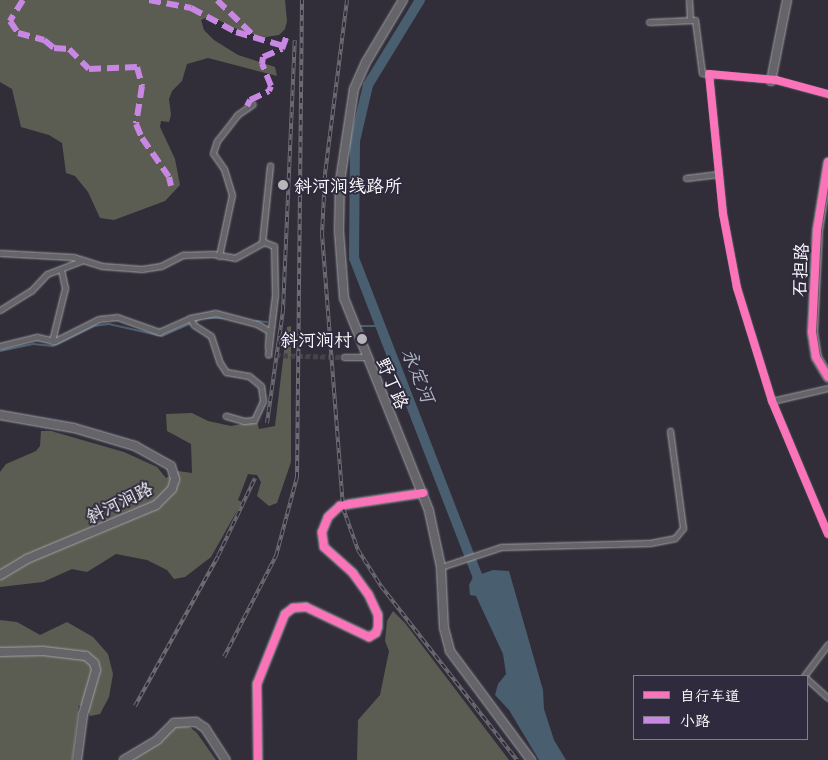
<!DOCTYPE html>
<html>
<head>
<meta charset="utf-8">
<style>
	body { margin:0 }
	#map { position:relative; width:828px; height:760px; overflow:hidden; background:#312e39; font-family:Mali,"LXGW WenKai TC",sans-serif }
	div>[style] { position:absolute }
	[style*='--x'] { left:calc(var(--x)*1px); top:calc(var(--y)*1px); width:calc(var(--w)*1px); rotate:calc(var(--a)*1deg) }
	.green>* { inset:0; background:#5c5d52 }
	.water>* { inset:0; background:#495e6f }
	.stream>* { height:2px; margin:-1px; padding:0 1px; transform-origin:1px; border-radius:1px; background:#495e6f }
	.river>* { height:10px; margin:-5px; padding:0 5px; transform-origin:5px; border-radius:5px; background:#495e6f }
	.street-tunnel>* { height:5px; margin-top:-2.5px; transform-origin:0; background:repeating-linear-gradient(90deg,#46434d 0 5px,transparent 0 7.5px) }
	.roads { filter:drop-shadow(0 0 1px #a2a1a6) drop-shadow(0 0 1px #a2a1a6) }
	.street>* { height:5px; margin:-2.5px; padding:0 2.5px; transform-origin:2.5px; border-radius:2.5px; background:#656469 }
	.secondary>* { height:8px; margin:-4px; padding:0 4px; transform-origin:4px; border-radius:4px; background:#656469 }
	.primary>* { height:9px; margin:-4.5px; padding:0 4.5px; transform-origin:4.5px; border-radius:4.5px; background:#615e63 }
	.rail>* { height:4px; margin-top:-2px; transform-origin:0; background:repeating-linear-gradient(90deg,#2f2a3d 0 5.5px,#6d6b71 0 11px); box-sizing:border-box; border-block:1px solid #6d6b71 }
	.quiet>* { height:6px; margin-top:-3px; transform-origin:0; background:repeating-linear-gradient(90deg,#c787e3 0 12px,transparent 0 18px) }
	.cycleway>* { height:8px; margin:-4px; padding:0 4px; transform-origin:4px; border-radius:4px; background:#fb73b8 }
	.dots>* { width:14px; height:14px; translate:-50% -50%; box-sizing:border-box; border:2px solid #2f2a3d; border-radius:50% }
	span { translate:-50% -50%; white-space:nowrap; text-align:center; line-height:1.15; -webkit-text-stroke:4px #2f2a3d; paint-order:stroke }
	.poi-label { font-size:18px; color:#fff }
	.left { translate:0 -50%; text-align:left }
	.right { translate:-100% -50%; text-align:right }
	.street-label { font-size:18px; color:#fff }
	.water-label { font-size:19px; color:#aeb9c0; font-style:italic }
	.legend { position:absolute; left:633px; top:675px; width:175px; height:65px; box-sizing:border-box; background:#2f2a3d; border:1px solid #827f8b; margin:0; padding:6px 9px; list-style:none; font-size:15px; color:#fff }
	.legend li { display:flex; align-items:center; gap:10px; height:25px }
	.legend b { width:25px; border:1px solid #827f8b }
</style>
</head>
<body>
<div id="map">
	<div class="green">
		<i style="clip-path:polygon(0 0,285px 0,287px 21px,285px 29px,279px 35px,266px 37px,243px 32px,210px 16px,201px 20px,204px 30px,214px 40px,238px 55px,275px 67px,277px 76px,208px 58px,187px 64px,182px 81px,172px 91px,169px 99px,171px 115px,169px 122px,161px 121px,160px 127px,175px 159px,180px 185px,165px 201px,114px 220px,100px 218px,88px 192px,75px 176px,66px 173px,62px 143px,49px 135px,21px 127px,12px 89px,0 82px)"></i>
		<i style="clip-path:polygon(291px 326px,291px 462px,277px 503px,269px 506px,257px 496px,261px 482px,257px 475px,248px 474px,238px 500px,242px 502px,211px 557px,185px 577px,174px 579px,167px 570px,147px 560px,116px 554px,87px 572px,72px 569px,43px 582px,0 587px,0 472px,6px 464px,36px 451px,40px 446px,41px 431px,51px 431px,124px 452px,157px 467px,166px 478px,178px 471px,192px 473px,191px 444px,167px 431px,166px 414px,192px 413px,208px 421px,231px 426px,257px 421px,259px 429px,275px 426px,287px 327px)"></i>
		<i style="clip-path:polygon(393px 611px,405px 623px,509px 760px,357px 760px,358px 720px,380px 695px,389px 651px,385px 641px,387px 621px)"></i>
		<i style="clip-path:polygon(0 620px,17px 622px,40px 635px,67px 622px,93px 637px,108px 654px,113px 674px,109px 697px,100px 714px,90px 716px,88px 710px,79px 705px,72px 760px,0 760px)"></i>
		<i style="clip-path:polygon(181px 726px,190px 727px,197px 733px,216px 760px,132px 760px,160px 742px,170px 728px)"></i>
	</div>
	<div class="water">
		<i style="clip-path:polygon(493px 570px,509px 571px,543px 690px,544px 709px,554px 740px,566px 760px,539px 760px,509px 710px,495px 695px,498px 684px,506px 674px,503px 654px,476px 596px,470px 595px,469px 585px,473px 577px)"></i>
	</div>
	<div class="stream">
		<i style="--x:256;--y:321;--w:11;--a:5"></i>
		<i style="--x:361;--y:326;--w:20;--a:0"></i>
		<i style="--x:0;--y:351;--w:34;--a:-12"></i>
		<i style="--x:33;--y:344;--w:20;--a:6"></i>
		<i style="--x:53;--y:346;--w:46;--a:-26"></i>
		<i style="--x:94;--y:326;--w:15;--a:-8"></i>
		<i style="--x:109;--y:324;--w:54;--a:12.8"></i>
		<i style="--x:162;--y:336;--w:45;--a:-23.7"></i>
		<i style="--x:203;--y:318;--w:21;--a:0"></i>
	</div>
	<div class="river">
		<i style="--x:420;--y:0;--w:100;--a:121.5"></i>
		<i style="--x:368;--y:85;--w:57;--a:103.1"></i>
		<i style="--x:355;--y:141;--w:117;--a:90.5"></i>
		<i style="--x:354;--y:258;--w:352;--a:68.8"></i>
	</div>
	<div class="street-tunnel">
		<i style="--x:268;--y:355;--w:76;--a:1.5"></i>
	</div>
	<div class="roads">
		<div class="street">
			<i style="--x:689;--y:0;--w:19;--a:87"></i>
			<i style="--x:649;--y:22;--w:46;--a:-2.5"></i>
			<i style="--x:695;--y:20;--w:53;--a:82.5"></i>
			<i style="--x:702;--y:73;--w:7;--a:8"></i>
			<i style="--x:828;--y:94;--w:54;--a:-164.9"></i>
			<i style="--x:776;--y:80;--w:67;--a:-174.9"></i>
			<i style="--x:709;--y:74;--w:141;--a:84.3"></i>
			<i style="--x:723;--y:214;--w:75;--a:79.3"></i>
			<i style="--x:737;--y:288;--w:118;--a:72.8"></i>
			<i style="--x:772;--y:401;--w:144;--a:67.2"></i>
			<i style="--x:686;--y:178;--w:33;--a:-7"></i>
			<i style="--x:262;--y:243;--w:78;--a:-84.1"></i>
			<i style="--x:0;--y:253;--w:73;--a:3.1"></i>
			<i style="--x:73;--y:257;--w:30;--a:17"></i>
			<i style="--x:102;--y:266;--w:40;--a:4.3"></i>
			<i style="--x:142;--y:269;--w:19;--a:-9"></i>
			<i style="--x:161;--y:266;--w:25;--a:-27"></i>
			<i style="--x:183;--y:255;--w:30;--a:-2"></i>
			<i style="--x:213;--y:254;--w:22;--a:10"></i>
			<i style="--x:235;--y:258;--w:33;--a:-29"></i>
			<i style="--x:264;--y:242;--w:11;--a:22"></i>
			<i style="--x:274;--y:246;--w:49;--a:88.8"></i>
			<i style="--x:275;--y:295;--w:60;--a:96.7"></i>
			<i style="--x:219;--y:256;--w:62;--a:-78"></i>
			<i style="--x:232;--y:195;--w:27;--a:-107"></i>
			<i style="--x:224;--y:169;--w:19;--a:-125"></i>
			<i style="--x:213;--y:153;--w:13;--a:-72"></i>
			<i style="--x:217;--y:141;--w:33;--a:-52"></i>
			<i style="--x:237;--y:115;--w:19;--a:-35"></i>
			<i style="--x:0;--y:310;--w:36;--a:-32"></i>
			<i style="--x:31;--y:291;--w:23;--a:-47"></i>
			<i style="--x:47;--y:274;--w:39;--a:-21"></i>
			<i style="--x:190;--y:318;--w:25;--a:-11"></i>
			<i style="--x:215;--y:313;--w:43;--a:14.7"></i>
			<i style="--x:257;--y:324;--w:14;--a:30"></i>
			<i style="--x:269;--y:331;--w:16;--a:94"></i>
			<i style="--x:52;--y:341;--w:55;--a:-76.2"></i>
			<i style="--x:65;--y:288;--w:19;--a:-102"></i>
			<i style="--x:0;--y:346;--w:38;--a:-14"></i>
			<i style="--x:37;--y:337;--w:18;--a:13"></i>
			<i style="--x:55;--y:341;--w:49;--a:-26.6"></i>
			<i style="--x:99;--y:319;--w:18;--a:-6"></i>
			<i style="--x:117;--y:317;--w:45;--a:19.7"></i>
			<i style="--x:159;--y:332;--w:34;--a:-24"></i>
			<i style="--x:190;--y:318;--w:8;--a:60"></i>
			<i style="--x:194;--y:325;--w:20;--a:33"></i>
			<i style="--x:211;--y:336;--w:28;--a:72"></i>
			<i style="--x:220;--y:363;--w:11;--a:56"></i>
			<i style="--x:226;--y:372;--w:23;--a:10"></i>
			<i style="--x:249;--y:376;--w:16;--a:40"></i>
			<i style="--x:261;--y:386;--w:15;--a:82"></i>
			<i style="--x:263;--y:401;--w:21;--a:115"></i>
			<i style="--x:254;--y:420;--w:10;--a:174"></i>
			<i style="--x:244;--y:421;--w:19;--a:-164"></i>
			<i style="--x:344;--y:357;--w:21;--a:0"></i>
			<i style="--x:772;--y:401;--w:57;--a:-13.1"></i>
			<i style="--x:441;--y:567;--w:63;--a:-18.4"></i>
			<i style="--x:501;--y:547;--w:149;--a:-1.5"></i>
			<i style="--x:650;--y:543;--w:25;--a:-11"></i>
			<i style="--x:675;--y:538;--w:13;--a:-51"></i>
			<i style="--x:683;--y:528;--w:98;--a:-97.6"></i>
			<i style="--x:804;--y:676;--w:40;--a:-53"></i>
			<i style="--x:807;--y:679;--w:28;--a:42"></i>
		</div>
		<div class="secondary">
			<i style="--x:403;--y:0;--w:72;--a:120.8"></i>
			<i style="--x:366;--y:62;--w:30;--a:114"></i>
			<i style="--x:354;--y:89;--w:94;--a:98.6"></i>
			<i style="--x:340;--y:182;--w:49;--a:91.2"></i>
			<i style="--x:339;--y:231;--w:67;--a:85.7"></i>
			<i style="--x:344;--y:298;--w:229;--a:68.2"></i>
			<i style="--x:429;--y:511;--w:57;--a:77.9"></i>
			<i style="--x:441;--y:567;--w:61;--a:87.2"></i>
			<i style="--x:444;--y:628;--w:24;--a:75"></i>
			<i style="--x:450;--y:651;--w:136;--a:53.4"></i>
			<i style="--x:771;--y:81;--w:83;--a:-78.8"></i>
			<i style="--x:0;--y:415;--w:75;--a:10"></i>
			<i style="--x:74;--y:428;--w:64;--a:16.4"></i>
			<i style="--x:135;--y:446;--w:41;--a:29.1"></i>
			<i style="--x:171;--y:466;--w:14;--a:73"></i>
			<i style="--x:175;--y:479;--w:10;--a:107"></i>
			<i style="--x:172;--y:489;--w:23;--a:135"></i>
			<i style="--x:156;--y:505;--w:140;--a:157.3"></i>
			<i style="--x:27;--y:559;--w:31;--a:149"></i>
			<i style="--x:0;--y:652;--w:43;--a:-1.3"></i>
			<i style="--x:43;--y:651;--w:43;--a:6.6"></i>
			<i style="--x:86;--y:656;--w:11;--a:41"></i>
			<i style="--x:94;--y:663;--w:7;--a:74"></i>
			<i style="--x:96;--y:670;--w:47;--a:106.1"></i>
			<i style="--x:83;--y:715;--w:45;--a:97.6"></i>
			<i style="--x:124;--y:760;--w:39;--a:-31"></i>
			<i style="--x:157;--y:740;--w:24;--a:-45"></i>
			<i style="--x:174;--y:723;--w:22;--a:-3"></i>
			<i style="--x:196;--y:722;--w:11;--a:34"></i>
			<i style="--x:205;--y:728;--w:38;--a:57"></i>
			<i style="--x:258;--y:760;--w:76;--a:-90.8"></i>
			<i style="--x:257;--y:684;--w:75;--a:-68.2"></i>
			<i style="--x:285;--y:614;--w:10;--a:-37"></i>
			<i style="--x:293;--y:608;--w:13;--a:-4"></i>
			<i style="--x:306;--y:607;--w:70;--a:25.5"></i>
			<i style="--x:369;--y:637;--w:8;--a:-30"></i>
			<i style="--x:376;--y:633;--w:6;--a:-72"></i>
			<i style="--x:378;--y:627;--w:12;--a:-90"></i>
			<i style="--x:378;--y:615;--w:23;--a:-115"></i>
			<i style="--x:368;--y:594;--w:26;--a:-126"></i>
			<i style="--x:353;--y:573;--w:39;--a:-138"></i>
			<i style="--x:324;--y:547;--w:15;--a:-98"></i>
			<i style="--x:322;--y:532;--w:16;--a:-68"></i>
			<i style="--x:328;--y:517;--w:16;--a:-43"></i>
			<i style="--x:340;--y:506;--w:10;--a:-11"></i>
			<i style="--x:350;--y:504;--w:74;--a:-8.6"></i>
		</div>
		<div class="primary">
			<i style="--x:828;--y:162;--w:69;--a:99.2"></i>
			<i style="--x:817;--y:230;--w:102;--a:92.8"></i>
			<i style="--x:812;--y:332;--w:25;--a:81"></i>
			<i style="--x:816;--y:357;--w:23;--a:59"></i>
		</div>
	</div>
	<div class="rail">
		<i style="--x:347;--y:0;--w:176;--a:97.2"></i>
		<i style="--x:325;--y:175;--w:59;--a:92.9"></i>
		<i style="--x:322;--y:234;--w:275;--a:85.6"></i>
		<i style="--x:343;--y:508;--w:45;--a:70.3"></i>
		<i style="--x:358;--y:550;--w:43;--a:57.4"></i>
		<i style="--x:381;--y:586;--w:221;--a:52"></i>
		<i style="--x:267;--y:423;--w:114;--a:-81.9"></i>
		<i style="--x:283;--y:310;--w:270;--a:-87.5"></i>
		<i style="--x:224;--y:657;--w:114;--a:-62.8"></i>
		<i style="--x:276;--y:556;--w:82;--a:-75.1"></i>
		<i style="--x:297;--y:477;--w:477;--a:-89.4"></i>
		<i style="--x:135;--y:706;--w:171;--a:-61"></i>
		<i style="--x:218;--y:556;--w:86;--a:-64.6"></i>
	</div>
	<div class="quiet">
		<i style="--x:23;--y:0;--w:25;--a:122"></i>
		<i style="--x:10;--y:21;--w:14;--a:56"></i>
		<i style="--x:18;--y:33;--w:27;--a:15"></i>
		<i style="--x:44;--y:40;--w:13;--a:39"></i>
		<i style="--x:54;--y:48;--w:15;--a:4"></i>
		<i style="--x:69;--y:49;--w:28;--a:45"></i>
		<i style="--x:89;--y:69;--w:48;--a:-2.4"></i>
		<i style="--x:137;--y:67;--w:20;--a:75"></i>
		<i style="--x:142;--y:86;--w:38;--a:99"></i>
		<i style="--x:136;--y:124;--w:15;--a:67"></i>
		<i style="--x:142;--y:138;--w:47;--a:55.3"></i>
		<i style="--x:169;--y:177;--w:9;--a:77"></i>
		<i style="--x:149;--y:0;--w:43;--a:10.8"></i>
		<i style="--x:191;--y:8;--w:51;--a:28.1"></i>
		<i style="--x:236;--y:32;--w:50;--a:16.3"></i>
		<i style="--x:217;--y:0;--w:49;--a:44.2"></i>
		<i style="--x:247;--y:106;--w:7;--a:-63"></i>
		<i style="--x:250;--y:100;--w:21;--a:-25"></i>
		<i style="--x:269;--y:91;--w:5;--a:-68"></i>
		<i style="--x:271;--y:86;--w:24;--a:-112"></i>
		<i style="--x:262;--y:64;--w:7;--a:-82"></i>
		<i style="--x:263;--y:57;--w:21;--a:-23"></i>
		<i style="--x:282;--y:49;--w:12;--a:-70"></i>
	</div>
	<div class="cycleway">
		<i style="--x:828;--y:94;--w:54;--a:-164.9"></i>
		<i style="--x:776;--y:80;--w:67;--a:-174.9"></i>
		<i style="--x:709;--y:74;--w:141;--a:84.3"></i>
		<i style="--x:723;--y:214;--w:75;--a:79.3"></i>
		<i style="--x:737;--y:288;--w:118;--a:72.8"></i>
		<i style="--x:772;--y:401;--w:144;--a:67.2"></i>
		<i style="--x:828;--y:162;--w:69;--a:99.2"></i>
		<i style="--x:817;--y:230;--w:102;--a:92.8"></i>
		<i style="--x:812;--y:332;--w:25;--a:81"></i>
		<i style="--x:816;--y:357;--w:23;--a:59"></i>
		<i style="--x:258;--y:760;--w:76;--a:-90.8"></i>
		<i style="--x:257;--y:684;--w:75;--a:-68.2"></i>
		<i style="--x:285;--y:614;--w:10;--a:-37"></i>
		<i style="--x:293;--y:608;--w:13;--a:-4"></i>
		<i style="--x:306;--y:607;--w:70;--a:25.5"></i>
		<i style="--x:369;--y:637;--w:8;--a:-30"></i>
		<i style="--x:376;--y:633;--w:6;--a:-72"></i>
		<i style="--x:378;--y:627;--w:12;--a:-90"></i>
		<i style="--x:378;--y:615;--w:23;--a:-115"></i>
		<i style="--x:368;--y:594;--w:26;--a:-126"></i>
		<i style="--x:353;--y:573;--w:39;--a:-138"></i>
		<i style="--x:324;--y:547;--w:15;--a:-98"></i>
		<i style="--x:322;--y:532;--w:16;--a:-68"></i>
		<i style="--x:328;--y:517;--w:16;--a:-43"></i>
		<i style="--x:340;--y:506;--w:10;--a:-11"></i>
		<i style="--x:350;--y:504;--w:74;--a:-8.6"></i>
	</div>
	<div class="dots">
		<i style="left:283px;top:185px;background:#b7b6ba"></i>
		<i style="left:362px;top:339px;background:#b7b6ba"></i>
	</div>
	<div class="poi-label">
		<span class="left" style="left:294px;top:185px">斜河涧线路所</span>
		<span class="right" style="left:352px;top:339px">斜河涧村</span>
	</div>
	<div class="street-label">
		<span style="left:800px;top:270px;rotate:-87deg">石担路</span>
		<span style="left:393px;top:383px;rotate:67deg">野丁路</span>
		<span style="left:119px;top:502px;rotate:-26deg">斜河涧路</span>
	</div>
	<div class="water-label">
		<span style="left:419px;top:375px;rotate:68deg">永定河</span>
	</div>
	<ul class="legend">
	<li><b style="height:6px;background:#fb73b8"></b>自行车道</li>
	<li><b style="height:6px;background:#c787e3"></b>小路</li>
	</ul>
</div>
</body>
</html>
